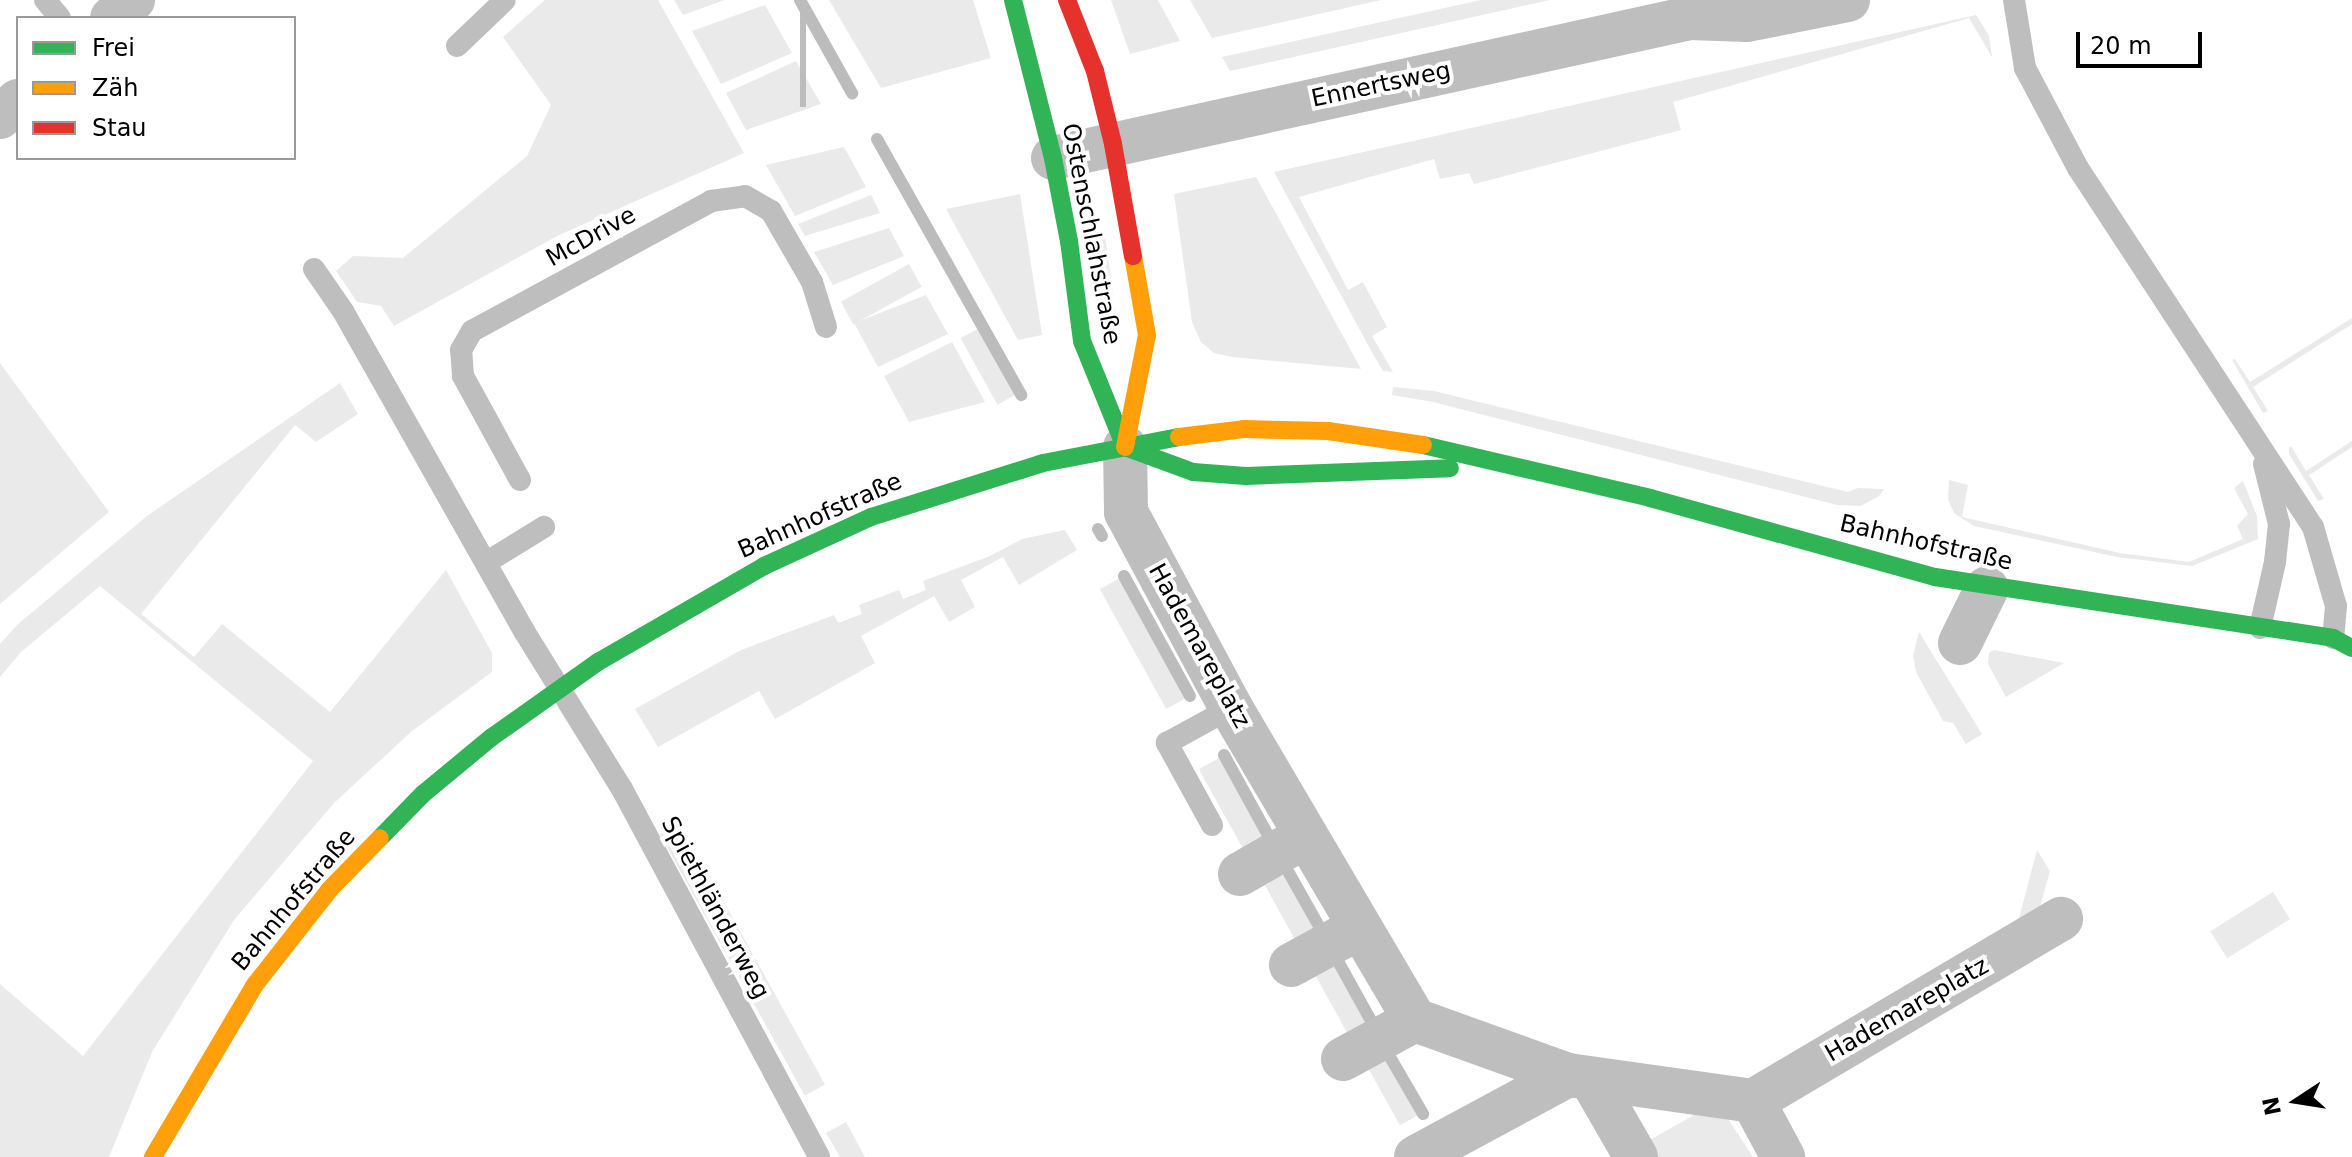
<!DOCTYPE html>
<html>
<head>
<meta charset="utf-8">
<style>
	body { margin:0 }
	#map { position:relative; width:2352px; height:1157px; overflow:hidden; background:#fff; font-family:"DejaVu Sans",sans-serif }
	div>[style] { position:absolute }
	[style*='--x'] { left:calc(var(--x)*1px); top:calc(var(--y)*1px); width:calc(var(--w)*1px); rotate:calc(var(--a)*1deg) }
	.green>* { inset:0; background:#eaeaea; transform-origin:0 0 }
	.water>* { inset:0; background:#bcbcbc; transform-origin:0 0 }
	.stream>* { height:12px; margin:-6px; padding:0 6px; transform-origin:6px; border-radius:6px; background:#bcbcbc }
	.lane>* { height:22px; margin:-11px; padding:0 11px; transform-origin:11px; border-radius:11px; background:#bebebe }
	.street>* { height:44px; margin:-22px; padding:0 22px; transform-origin:22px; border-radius:22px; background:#bebebe }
	.fast>* { height:18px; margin:-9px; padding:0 9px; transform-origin:9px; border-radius:9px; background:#30b455 }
	.slow>* { height:18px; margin:-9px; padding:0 9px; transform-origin:9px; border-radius:9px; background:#ff9f0a }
	.jam>* { height:18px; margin:-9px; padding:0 9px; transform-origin:9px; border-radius:9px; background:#e5322d }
	span { translate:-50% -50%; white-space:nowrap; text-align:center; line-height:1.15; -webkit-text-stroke:8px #fff; paint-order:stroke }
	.street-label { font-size:24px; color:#000 }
	.legend { position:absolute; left:16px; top:16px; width:280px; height:144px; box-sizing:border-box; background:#fff; border:2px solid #999; margin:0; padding:10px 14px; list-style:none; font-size:24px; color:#000 }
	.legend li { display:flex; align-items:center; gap:16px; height:40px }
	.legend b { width:40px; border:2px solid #999 }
	.north { position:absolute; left:2256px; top:1061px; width:80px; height:80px; -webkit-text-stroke:6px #fff; paint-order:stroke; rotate:258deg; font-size:22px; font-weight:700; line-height:32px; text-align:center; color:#000 }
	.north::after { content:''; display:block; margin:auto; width:28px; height:36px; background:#000; clip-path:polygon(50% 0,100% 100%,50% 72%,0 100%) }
	.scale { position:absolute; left:2076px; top:32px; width:126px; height:36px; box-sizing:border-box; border:4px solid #000; border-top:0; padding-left:10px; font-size:24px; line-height:28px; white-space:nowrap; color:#000; -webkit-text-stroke:6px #fff; paint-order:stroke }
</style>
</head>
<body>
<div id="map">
	<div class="green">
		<i style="clip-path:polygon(545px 0,658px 0,744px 153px,557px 236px,394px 326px,381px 306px,357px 302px,336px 271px,353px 256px,403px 258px,527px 156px,551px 105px,503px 37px)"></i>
		<i style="clip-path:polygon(674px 0,725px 0,683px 15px)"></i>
		<i style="clip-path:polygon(829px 0,973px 0,991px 58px,881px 88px)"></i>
		<i style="clip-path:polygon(1111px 0,1158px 0,1180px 41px,1130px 54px)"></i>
		<i style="clip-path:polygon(1190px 0,1381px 0,1212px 38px)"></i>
		<i style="clip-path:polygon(1481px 0,1550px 0,1230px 71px,1222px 57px)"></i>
		<i style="clip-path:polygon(765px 5px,792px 53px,721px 84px,692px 31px)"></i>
		<i style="clip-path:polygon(1976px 15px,1989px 36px,1992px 57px,1969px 18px,1673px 102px,1681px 130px,1474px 184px,1469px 173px,1440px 179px,1434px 159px,1299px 197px,1348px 290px,1363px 282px,1387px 327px,1372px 336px,1393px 372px,1383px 371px,1374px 356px,1274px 172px)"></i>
		<i style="clip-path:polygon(796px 61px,821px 104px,746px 130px,726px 93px)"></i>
		<i style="clip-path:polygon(844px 147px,866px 187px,795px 216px,766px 165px)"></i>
		<i style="clip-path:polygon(1256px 177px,1361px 369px,1232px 357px,1214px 353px,1201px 342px,1192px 322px,1174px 194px)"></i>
		<i style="clip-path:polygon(1020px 194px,1042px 335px,1018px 340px,946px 209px)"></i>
		<i style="clip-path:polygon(871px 195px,880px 213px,805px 236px,798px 224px)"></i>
		<i style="clip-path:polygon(889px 228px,904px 256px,833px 285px,814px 252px)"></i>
		<i style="left:1105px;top:236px;width:90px;height:16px;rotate:82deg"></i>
		<i style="left:909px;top:264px;width:26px;height:78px;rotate:61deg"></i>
		<i style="clip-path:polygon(926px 295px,948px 334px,878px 367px,854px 323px)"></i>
		<i style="clip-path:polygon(2352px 318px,2352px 324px,2253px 387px,2268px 411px,2263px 413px,2232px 360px,2235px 359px,2250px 382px)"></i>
		<i style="left:979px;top:328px;width:76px;height:21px;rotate:61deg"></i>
		<i style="clip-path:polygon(952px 342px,985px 402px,909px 422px,884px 376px)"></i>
		<i style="clip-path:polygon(0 363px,109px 512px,0 604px)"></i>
		<i style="clip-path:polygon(340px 383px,358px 414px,316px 442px,295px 425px,141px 614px,194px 657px,222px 624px,330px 712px,446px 570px,492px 653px,492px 672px,412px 731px,334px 803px,234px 920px,152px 1052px,109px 1157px,0 1157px,0 984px,83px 1056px,313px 761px,100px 586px,21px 652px,0 677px,0 644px,17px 625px,147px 516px)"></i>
		<i style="clip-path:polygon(1393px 387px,1434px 391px,1848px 492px,1858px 488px,1884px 489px,1879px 496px,1861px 506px,1837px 505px,1433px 402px,1392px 395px)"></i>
		<i style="clip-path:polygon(2352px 441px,2352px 447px,2309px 475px,2324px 499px,2318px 501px,2289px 454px,2289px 448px,2291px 446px,2306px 471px)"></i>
		<i style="clip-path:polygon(1949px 480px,1968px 485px,1962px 517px,2120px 553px,2189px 562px,2243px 539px,2237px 526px,2248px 514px,2234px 488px,2243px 481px,2257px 516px,2258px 539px,2192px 566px,2117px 557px,1974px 526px,1954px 513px,1948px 500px)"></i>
		<i style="clip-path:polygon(1065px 530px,1077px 550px,1019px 585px,1003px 557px,961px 580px,975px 607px,949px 622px,934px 596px,861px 636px,875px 663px,775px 719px,759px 691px,658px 747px,635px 709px,741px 650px,834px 615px,838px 623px,862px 614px,859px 605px,899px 590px,903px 599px,926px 590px,923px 581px,990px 556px,1022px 539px)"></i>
		<i style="left:1120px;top:578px;width:137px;height:23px;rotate:61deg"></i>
		<i style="clip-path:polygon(1919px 632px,1982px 734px,1966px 744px,1953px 723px,1943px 721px,1916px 672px,1913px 655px)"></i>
		<i style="clip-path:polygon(1994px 650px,2064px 663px,2006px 697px,1988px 664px,1989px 653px)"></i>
		<i style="left:1219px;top:758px;width:91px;height:23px;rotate:61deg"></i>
		<i style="left:680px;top:823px;width:299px;height:23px;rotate:61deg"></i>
		<i style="clip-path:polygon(2037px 850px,2050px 871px,2039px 910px,2018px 922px)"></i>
		<i style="left:1285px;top:874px;width:64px;height:23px;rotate:61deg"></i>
		<i style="left:2273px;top:892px;width:32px;height:74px;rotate:58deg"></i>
		<i style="left:1336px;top:965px;width:64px;height:23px;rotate:61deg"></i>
		<i style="left:1389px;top:1058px;width:64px;height:23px;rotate:61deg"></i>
		<i style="clip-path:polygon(1717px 1102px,1753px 1157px,1657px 1157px,1648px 1141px)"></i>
		<i style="clip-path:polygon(846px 1122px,865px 1157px,840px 1157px,826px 1133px)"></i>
	</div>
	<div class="water">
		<i style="left:800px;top:0;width:6px;height:107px"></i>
		<i style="clip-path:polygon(925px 214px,1022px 386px,1016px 387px,920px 215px)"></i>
		<i style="clip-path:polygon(1127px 574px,1194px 694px,1190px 696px,1124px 576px)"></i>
		<i style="clip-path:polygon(1227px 753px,1272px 833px,1268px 835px,1224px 755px)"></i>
	</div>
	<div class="stream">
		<i style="--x:800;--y:0;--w:107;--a:60.8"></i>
		<i style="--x:877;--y:139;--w:294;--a:60.6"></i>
		<i style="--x:1098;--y:529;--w:8;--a:60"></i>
		<i style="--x:1124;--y:576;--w:137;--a:61.2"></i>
		<i style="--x:1224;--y:755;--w:91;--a:61.2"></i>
		<i style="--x:1289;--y:873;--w:63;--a:60.6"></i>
		<i style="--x:1339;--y:963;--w:64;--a:61"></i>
		<i style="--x:1390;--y:1057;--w:66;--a:59.9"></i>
	</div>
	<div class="lane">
		<i style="--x:45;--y:0;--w:23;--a:50"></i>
		<i style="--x:2014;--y:0;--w:69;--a:80.8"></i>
		<i style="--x:2025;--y:68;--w:113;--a:62.1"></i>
		<i style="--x:2078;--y:168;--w:429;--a:56.8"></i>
		<i style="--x:2313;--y:527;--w:82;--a:73.8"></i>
		<i style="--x:2336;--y:606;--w:32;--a:95"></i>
		<i style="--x:457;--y:46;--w:66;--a:-43.8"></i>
		<i style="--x:314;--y:269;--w:51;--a:55.4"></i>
		<i style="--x:343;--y:311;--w:368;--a:60.5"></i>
		<i style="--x:524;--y:631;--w:186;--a:58.2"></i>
		<i style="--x:622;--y:789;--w:417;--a:61.8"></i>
		<i style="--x:520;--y:480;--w:119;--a:-118.7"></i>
		<i style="--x:463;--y:376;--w:26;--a:-94"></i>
		<i style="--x:461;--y:350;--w:22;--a:-60"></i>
		<i style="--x:472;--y:331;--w:272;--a:-28.5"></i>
		<i style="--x:711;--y:201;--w:34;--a:-8"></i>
		<i style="--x:745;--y:196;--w:30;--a:30"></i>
		<i style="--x:771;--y:211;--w:82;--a:60"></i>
		<i style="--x:812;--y:282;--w:47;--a:72.7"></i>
		<i style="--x:487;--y:562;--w:67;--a:-31.6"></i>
		<i style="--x:2260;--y:628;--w:68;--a:-77.2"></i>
		<i style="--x:2275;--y:562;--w:38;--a:-84"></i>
		<i style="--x:2279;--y:524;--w:62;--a:-104"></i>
		<i style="--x:1212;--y:825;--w:94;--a:-118.8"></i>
		<i style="--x:1167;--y:743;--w:73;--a:-28.7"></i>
	</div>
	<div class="street">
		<i style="--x:112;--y:18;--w:28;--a:-41"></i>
		<i style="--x:0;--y:117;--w:24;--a:-42"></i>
		<i style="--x:1053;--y:158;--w:652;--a:-12.4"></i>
		<i style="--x:1690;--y:18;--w:57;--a:2"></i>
		<i style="--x:1747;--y:20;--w:103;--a:-11.2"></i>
		<i style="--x:1125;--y:447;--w:65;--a:89.1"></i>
		<i style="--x:1126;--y:512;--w:222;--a:61.8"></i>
		<i style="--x:1231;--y:708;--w:362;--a:59.5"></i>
		<i style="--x:1415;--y:1020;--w:163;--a:19.8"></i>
		<i style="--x:1568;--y:1075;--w:187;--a:8"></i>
		<i style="--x:1753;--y:1101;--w:358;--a:-30.6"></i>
		<i style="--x:1960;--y:643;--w:61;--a:-63.9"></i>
		<i style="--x:1240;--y:874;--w:76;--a:-29.9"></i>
		<i style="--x:1291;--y:965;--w:77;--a:-28.6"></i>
		<i style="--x:1343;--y:1059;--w:82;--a:-28.4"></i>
		<i style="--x:1591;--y:1079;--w:90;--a:60"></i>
		<i style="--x:1753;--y:1101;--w:64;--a:61.8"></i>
		<i style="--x:1416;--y:1157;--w:173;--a:-28.3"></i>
	</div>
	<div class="fast">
		<i style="--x:1013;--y:0;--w:163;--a:75.8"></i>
		<i style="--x:1053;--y:158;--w:85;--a:79.1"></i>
		<i style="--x:1069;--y:241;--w:101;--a:82.6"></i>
		<i style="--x:1082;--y:341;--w:114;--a:67.9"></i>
		<i style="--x:1423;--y:445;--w:233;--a:13.1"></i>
		<i style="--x:1650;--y:498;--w:296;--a:15.5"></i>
		<i style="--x:1935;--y:577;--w:403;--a:8.7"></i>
		<i style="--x:2333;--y:638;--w:21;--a:28"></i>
		<i style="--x:1125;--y:447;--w:72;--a:20.2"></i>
		<i style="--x:1193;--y:472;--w:53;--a:4.3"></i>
		<i style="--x:1246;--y:476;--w:204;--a:-2.2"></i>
		<i style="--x:380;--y:838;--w:62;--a:-45.7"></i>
		<i style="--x:423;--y:794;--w:89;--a:-39.6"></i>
		<i style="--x:492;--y:737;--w:130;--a:-35.3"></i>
		<i style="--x:598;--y:662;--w:192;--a:-30"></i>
		<i style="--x:764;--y:566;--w:118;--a:-24.6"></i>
		<i style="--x:871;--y:517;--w:180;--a:-17.4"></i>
		<i style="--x:1043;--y:463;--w:138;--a:-10.8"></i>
	</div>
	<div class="slow">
		<i style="--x:1179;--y:437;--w:65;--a:-7"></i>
		<i style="--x:1244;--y:429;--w:84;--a:1.4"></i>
		<i style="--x:1328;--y:431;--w:96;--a:8.4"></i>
		<i style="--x:1125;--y:447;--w:114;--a:-78.9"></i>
		<i style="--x:1147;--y:335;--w:80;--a:-100"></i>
		<i style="--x:153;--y:1157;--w:199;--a:-59.4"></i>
		<i style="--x:254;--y:986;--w:123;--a:-51.9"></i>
		<i style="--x:330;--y:889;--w:71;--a:-45.6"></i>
	</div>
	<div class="jam">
		<i style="--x:1067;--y:0;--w:76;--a:68.5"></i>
		<i style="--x:1095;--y:71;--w:75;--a:76.1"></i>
		<i style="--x:1113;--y:144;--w:114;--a:79.9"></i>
	</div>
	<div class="street-label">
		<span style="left:1381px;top:85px;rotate:-12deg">Ennertsweg</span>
		<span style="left:1091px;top:234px;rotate:79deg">Ostenschlahstraße</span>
		<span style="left:591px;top:237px;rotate:-29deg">McDrive</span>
		<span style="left:820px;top:516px;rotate:-24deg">Bahnhofstraße</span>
		<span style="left:1926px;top:543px;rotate:13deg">Bahnhofstraße</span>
		<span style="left:1199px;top:646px;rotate:61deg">Hademareplatz</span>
		<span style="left:294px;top:900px;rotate:-50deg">Bahnhofstraße</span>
		<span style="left:715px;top:908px;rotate:62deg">Spiethländerweg</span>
		<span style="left:1907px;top:1010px;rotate:-30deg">Hademareplatz</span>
	</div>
	<ul class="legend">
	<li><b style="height:10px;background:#30b455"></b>Frei</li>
	<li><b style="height:10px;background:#ff9f0a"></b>Zäh</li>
	<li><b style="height:10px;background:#e5322d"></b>Stau</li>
	</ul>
	<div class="north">N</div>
	<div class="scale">20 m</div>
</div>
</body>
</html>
